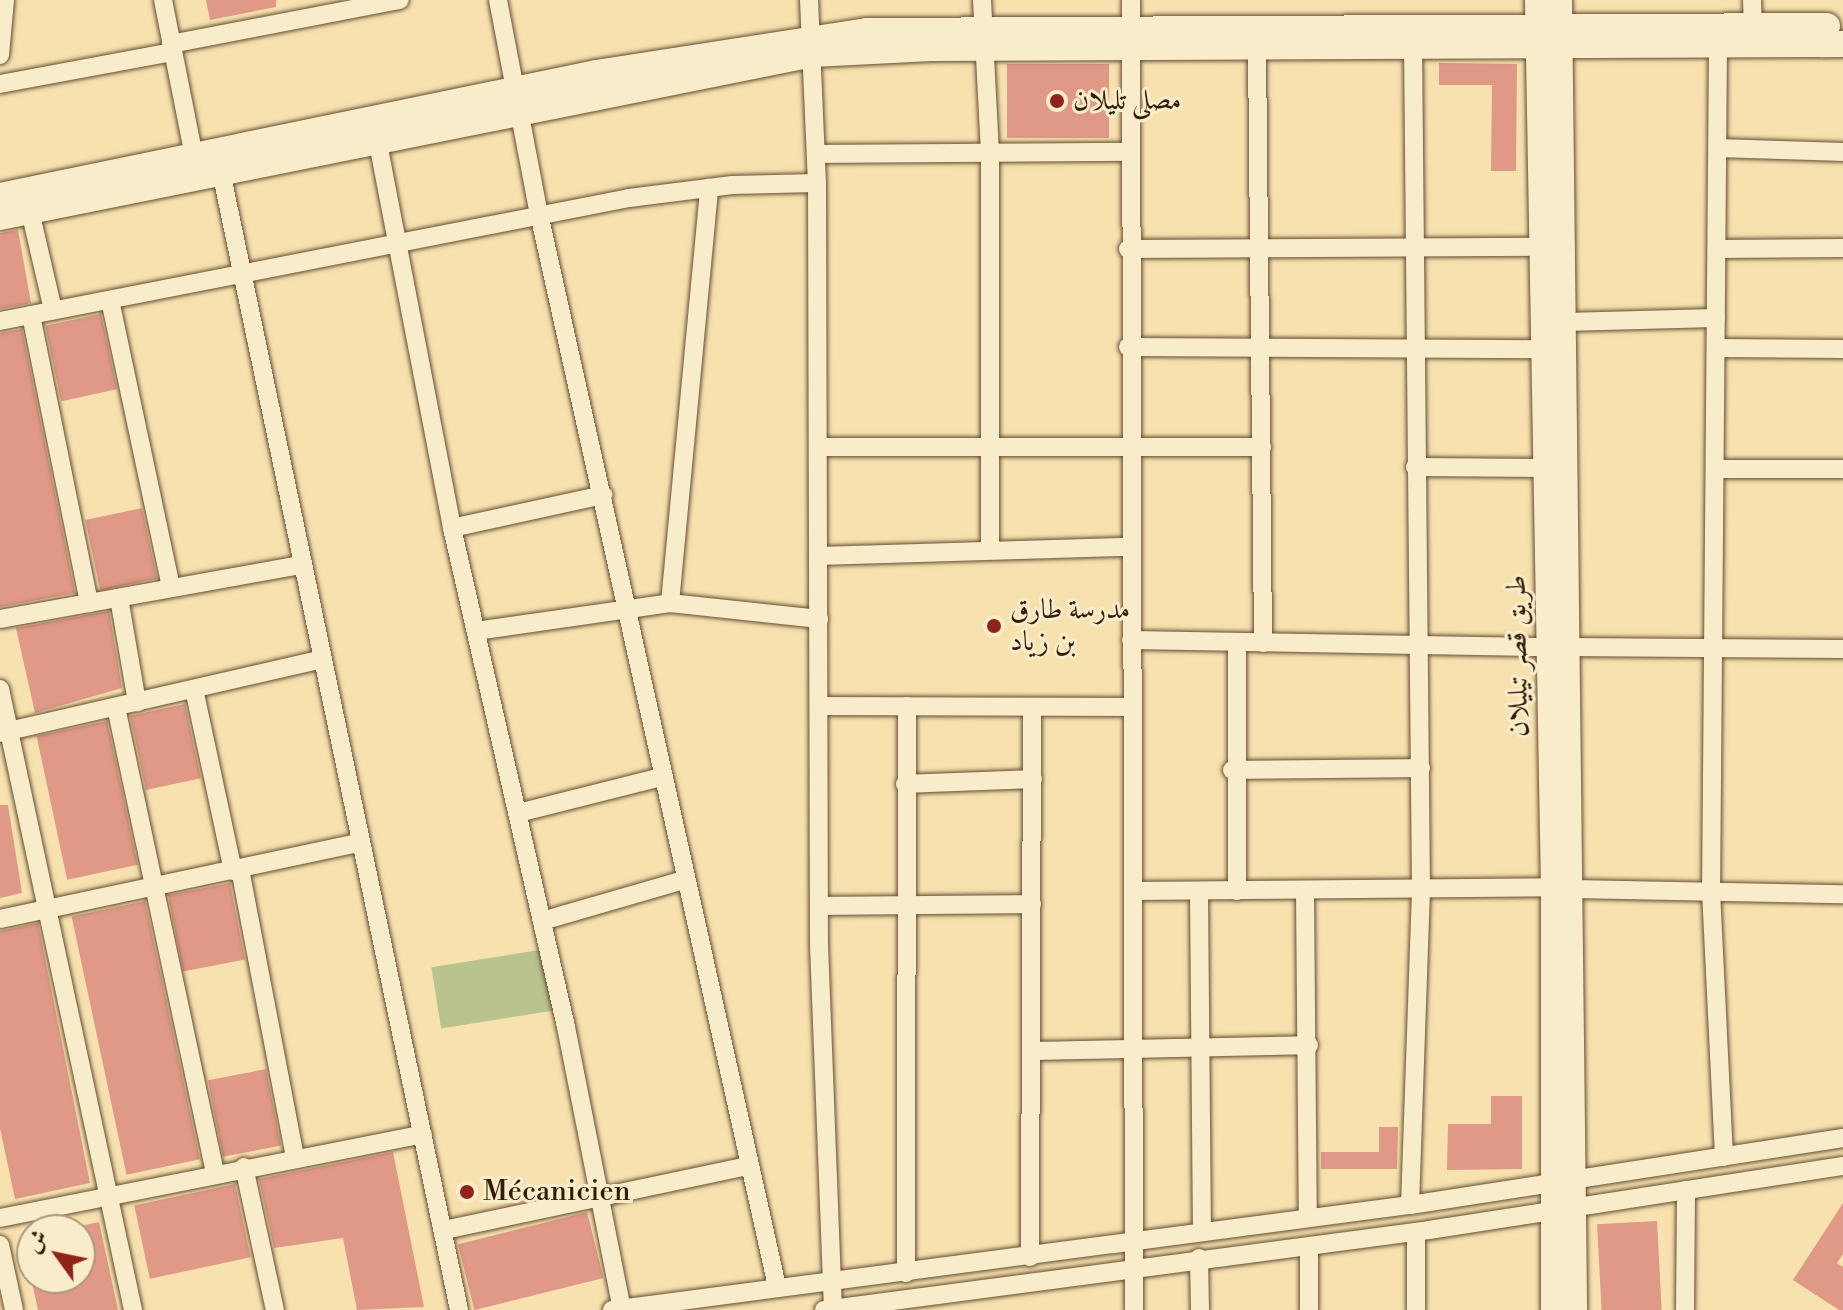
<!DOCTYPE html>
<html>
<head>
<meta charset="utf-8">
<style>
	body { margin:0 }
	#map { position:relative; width:1843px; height:1310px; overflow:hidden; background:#f6e1af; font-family:"Libre Bodoni",Amiri,serif }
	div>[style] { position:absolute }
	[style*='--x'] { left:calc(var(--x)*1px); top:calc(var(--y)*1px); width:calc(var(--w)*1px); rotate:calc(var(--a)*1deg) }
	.green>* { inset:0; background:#b8c38e; transform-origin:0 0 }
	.building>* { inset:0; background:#e09887; transform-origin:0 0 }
	.roads { filter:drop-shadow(0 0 2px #644d31) drop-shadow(0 0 2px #644d31) }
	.minor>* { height:18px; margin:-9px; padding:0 9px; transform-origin:9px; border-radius:9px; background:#f9eccb }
	.secondary>* { height:26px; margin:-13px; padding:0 13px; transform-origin:13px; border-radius:13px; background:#f9eccb }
	.dots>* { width:22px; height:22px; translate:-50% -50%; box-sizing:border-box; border:4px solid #f9eccb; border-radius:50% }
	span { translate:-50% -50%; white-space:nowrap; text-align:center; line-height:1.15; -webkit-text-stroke:6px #f9eccb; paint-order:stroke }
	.poi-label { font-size:28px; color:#331c07 }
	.left { translate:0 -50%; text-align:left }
	.street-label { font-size:28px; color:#331c07 }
	.north { position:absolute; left:16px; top:1214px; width:80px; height:80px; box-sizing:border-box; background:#f9eccb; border:2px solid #aa997d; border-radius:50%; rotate:303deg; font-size:22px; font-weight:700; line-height:32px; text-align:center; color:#331c07 }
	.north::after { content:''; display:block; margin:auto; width:28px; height:36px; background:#8f2418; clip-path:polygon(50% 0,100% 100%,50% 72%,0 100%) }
</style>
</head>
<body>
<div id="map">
	<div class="green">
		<i style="left:546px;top:949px;width:62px;height:116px;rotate:81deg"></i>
	</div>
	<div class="building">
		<i style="clip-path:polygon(206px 0,276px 0,276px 7px,210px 20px)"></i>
		<i style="clip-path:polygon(1439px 63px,1517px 64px,1516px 171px,1491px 171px,1492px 85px,1439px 85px)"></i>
		<i style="left:1007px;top:64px;width:102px;height:74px"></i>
		<i style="clip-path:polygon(18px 230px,31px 303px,0 309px,0 233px)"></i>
		<i style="left:101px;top:314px;width:77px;height:57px;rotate:78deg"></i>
		<i style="clip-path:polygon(22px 329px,75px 593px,0 607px,0 333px)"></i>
		<i style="left:142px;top:508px;width:72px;height:58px;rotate:78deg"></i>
		<i style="clip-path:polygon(109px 611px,122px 688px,35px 713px,16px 628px)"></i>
		<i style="left:185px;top:704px;width:76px;height:56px;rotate:78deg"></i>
		<i style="left:107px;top:721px;width:147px;height:72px;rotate:78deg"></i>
		<i style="clip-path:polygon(0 805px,8px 805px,22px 893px,0 898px)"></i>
		<i style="left:230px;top:883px;width:78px;height:63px;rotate:79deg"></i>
		<i style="left:145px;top:901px;width:264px;height:75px;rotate:78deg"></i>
		<i style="clip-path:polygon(38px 923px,90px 1183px,15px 1199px,0 1128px,0 931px)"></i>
		<i style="left:266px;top:1069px;width:78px;height:59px;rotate:79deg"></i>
		<i style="clip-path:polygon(1491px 1096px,1522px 1096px,1522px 1169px,1447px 1170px,1448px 1124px,1491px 1124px)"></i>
		<i style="clip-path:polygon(1379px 1127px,1398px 1127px,1397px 1169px,1321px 1169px,1321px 1152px,1379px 1152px)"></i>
		<i style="clip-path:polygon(393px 1152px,424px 1307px,357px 1310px,343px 1238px,274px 1248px,259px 1179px)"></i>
		<i style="left:235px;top:1184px;width:75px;height:103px;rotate:78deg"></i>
		<i style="clip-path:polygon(1843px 1203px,1843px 1254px,1837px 1263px,1843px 1267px,1843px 1310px,1839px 1310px,1793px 1280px)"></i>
		<i style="left:587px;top:1212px;width:68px;height:133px;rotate:76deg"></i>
		<i style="left:1657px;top:1221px;width:89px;height:60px;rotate:87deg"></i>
		<i style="clip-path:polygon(99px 1222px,118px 1310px,38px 1310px,31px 1278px,80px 1278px,80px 1226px)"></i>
	</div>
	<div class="roads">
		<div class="minor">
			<i style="--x:163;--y:0;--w:160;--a:78.8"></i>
			<i style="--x:498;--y:0;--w:218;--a:79.2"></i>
			<i style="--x:539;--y:214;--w:1099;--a:77.49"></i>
			<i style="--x:809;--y:0;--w:183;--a:87.5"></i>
			<i style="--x:817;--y:183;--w:762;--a:89.85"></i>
			<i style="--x:819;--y:945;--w:365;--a:87.8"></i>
			<i style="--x:982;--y:0;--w:155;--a:87"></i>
			<i style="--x:990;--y:155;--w:394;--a:90"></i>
			<i style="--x:1131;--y:0;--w:1310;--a:89.87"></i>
			<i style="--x:1752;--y:0;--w:25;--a:88"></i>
			<i style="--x:171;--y:44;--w:233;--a:-10.9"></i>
			<i style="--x:1718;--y:45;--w:846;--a:90.47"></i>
			<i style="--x:1711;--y:891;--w:266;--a:87.2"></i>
			<i style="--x:1257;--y:48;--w:595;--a:89.42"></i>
			<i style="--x:0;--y:55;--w:55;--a:-84.8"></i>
			<i style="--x:0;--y:84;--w:176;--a:-10.5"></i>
			<i style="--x:377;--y:138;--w:397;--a:79.1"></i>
			<i style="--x:452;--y:528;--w:512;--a:77.13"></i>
			<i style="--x:566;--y:1027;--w:288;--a:78.8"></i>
			<i style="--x:1718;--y:148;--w:125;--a:1.8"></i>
			<i style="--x:816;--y:154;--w:311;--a:-0.4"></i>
			<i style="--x:219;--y:162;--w:1173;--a:78.19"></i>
			<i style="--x:30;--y:211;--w:102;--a:76.9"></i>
			<i style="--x:1128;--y:249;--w:414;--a:-0.3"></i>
			<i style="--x:1717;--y:249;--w:126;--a:-0.5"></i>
			<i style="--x:110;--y:300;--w:294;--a:78"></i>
			<i style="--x:31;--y:315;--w:294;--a:78.6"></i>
			<i style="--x:0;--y:321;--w:641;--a:-11.06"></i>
			<i style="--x:629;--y:198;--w:104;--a:-7.2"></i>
			<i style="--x:732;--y:185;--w:85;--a:-1.3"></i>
			<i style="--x:1564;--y:322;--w:152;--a:-1.5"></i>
			<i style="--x:1128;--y:347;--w:415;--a:0.3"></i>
			<i style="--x:1716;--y:348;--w:127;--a:0.5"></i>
			<i style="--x:818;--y:447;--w:444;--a:0"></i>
			<i style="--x:1415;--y:467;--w:131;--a:0.4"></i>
			<i style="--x:1715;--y:469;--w:128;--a:0"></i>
			<i style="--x:452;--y:528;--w:155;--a:-12.3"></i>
			<i style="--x:819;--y:556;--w:309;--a:-1.7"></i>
			<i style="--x:119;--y:598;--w:106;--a:80.2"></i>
			<i style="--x:670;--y:603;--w:417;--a:-84.6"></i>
			<i style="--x:0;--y:619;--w:304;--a:-10.2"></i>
			<i style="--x:476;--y:631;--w:196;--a:-8.2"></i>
			<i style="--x:670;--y:603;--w:150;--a:6.1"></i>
			<i style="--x:1131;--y:640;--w:418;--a:1"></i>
			<i style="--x:1569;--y:647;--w:274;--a:0.4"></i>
			<i style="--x:0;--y:689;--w:635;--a:77.91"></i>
			<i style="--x:194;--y:689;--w:186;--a:77.9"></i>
			<i style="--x:821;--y:706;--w:311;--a:0.2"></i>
			<i style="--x:116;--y:707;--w:475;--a:78"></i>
			<i style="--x:0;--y:733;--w:330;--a:-12.9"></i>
			<i style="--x:1232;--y:770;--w:189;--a:-0.6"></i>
			<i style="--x:905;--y:784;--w:128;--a:-2.2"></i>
			<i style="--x:518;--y:813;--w:147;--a:-14.1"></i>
			<i style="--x:240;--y:869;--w:293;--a:79.2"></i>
			<i style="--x:1573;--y:889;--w:270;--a:1.1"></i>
			<i style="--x:1135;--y:891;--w:419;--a:-0.5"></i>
			<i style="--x:1237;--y:891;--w:248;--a:-90"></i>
			<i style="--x:1199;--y:893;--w:339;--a:89.5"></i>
			<i style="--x:1305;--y:894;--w:323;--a:89.5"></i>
			<i style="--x:820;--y:906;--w:212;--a:-0.5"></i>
			<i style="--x:0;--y:919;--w:367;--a:-12"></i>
			<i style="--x:542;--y:921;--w:148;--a:-16.1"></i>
			<i style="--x:1031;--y:1051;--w:278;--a:-1.2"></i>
			<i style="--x:244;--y:1167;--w:146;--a:77.8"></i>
			<i style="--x:1410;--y:1205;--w:314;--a:-88"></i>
			<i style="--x:1421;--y:891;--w:855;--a:-90.54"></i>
			<i style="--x:0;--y:1218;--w:431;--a:-11.2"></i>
			<i style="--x:444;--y:1230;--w:311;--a:-11.9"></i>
			<i style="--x:0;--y:1245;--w:66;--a:77.8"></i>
			<i style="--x:1309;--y:1247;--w:63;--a:90"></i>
			<i style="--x:1030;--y:1257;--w:550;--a:-89.79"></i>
			<i style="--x:1199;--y:1258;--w:52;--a:88.9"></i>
			<i style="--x:906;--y:1273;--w:567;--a:-89.9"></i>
			<i style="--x:612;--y:1310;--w:805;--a:-7.5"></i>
			<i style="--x:1410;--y:1205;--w:438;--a:-8.8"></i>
			<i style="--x:824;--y:1310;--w:610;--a:-7.53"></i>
			<i style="--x:1429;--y:1230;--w:419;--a:-8.8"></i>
			<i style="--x:1416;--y:1310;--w:78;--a:-90"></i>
			<i style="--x:1685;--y:1310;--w:120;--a:-89.5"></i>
		</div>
		<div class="secondary">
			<i style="--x:1538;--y:0;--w:887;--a:88.97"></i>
			<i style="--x:1554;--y:887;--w:423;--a:90"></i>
			<i style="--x:1559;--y:0;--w:1310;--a:89.34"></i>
			<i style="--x:0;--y:196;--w:609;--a:-11.66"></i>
			<i style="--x:596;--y:73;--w:274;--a:-8.8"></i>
			<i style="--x:867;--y:31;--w:960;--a:-0.3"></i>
			<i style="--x:0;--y:217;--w:829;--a:-11.34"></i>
			<i style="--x:813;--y:54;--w:119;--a:-2.9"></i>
			<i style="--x:932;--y:48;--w:911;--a:-0.25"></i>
		</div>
	</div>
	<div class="dots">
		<i style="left:1057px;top:101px;background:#8f2418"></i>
		<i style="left:994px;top:626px;background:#8f2418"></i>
		<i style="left:467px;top:1192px;background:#8f2418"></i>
	</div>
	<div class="poi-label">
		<span class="left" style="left:1073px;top:101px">مصلى تليلان</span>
		<span class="left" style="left:1010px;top:626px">مدرسة طارق<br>بن زياد</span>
		<span class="left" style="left:483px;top:1192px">Mécanicien</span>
	</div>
	<div class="street-label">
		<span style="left:1518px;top:656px;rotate:-91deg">طريق قصر تيليلان</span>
	</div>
	<div class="north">ش</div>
</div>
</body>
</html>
